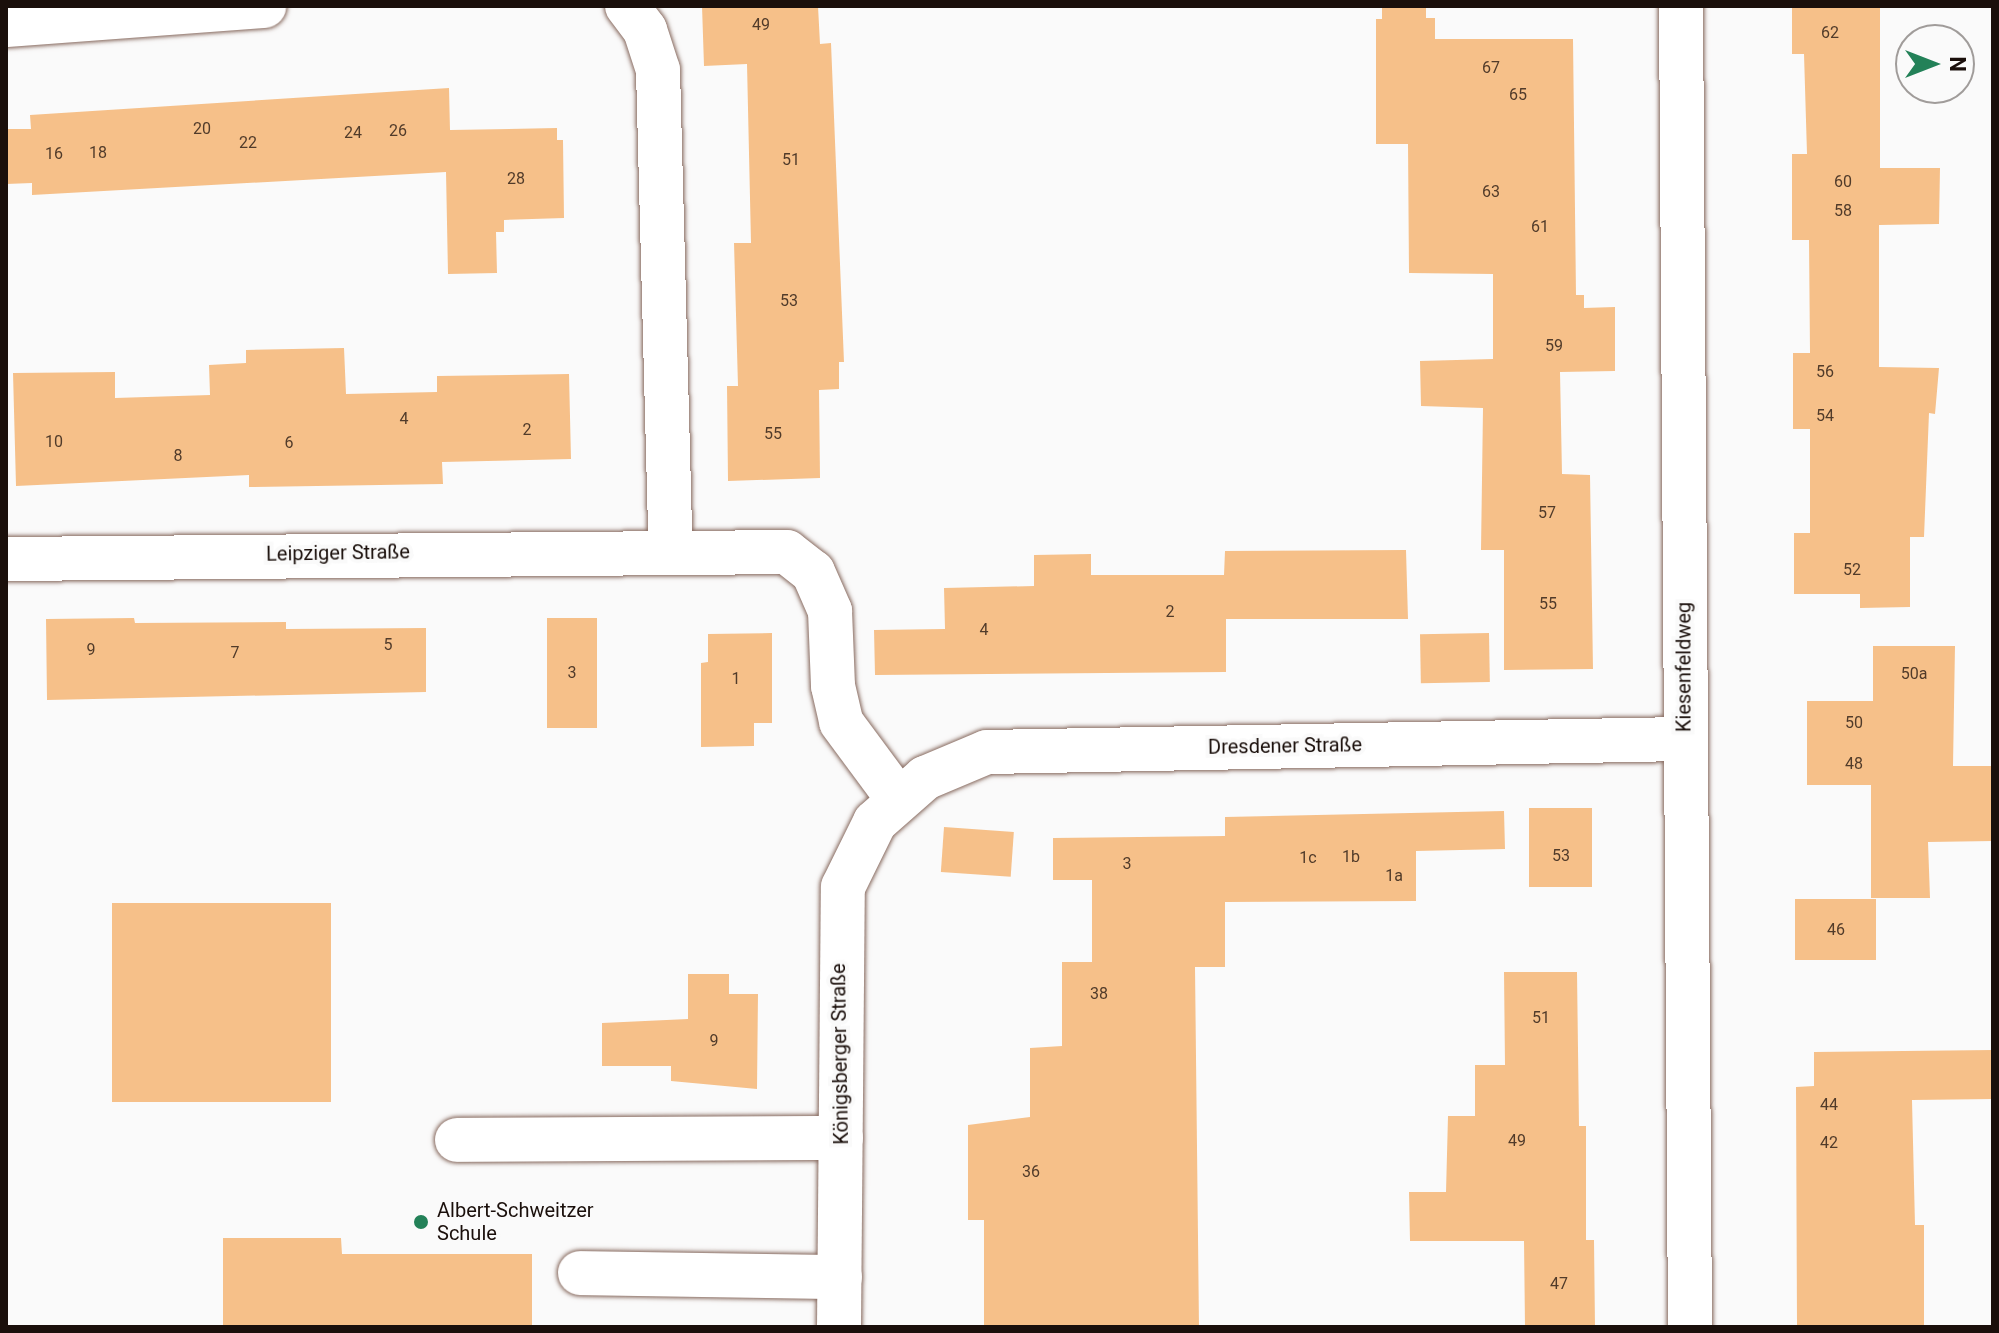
<!DOCTYPE html>
<html>
<head>
<meta charset="utf-8">
<style>
	body { margin:0 }
	#map { position:relative; width:1999px; height:1333px; overflow:hidden; background:#fafafa; font-family:Roboto,sans-serif }
	div>[style] { position:absolute }
	[style*='--x'] { left:calc(var(--x)*1px); top:calc(var(--y)*1px); width:calc(var(--w)*1px); rotate:calc(var(--a)*1deg) }
	.building>* { inset:0; background:#f6c089; transform-origin:0 0 }
	.roads { filter:drop-shadow(0 0 2px #886b60) drop-shadow(0 0 2px #886b60) }
	.minor>* { height:44px; margin:-22px; padding:0 22px; transform-origin:22px; border-radius:22px; background:#fff }
	.dots>* { width:22px; height:22px; translate:-50% -50%; box-sizing:border-box; border:4px solid #fafafa; border-radius:50% }
	span { translate:-50% -50%; white-space:nowrap; text-align:center; line-height:1.15; -webkit-text-stroke:8px #fafafa; paint-order:stroke }
	.number-label { font-size:16px; color:#513b2a }
	.number-label span { -webkit-text-stroke-width:0 }
	.street-label { font-size:20px; color:#1a0f0b }
	.poi-label { font-size:20px; color:#1a0f0b }
	.left { translate:0 -50%; text-align:left }
	.frame { position:absolute; inset:0; border:8px solid #1a0f0b; pointer-events:none }
	.north { position:absolute; left:1895px; top:24px; width:80px; height:80px; box-sizing:border-box; background:#fafafa; border:2px solid #a09c9a; border-radius:50%; rotate:90deg; font-size:22px; font-weight:700; line-height:32px; text-align:center; color:#1a0f0b }
	.north::after { content:''; display:block; margin:auto; width:28px; height:36px; background:#238158; clip-path:polygon(50% 0,100% 100%,50% 72%,0 100%) }
</style>
</head>
<body>
<div id="map">
	<div class="building">
		<i style="clip-path:polygon(702px 6px,818px 6px,820px 44px,831px 43px,844px 362px,839px 362px,839px 389px,819px 390px,820px 478px,728px 481px,727px 386px,738px 386px,734px 243px,751px 243px,747px 64px,704px 66px)"></i>
		<i style="clip-path:polygon(1382px 6px,1426px 6px,1426px 18px,1435px 18px,1435px 39px,1573px 39px,1576px 295px,1584px 295px,1584px 308px,1615px 307px,1615px 371px,1560px 372px,1562px 474px,1590px 475px,1593px 669px,1504px 670px,1504px 550px,1481px 550px,1483px 408px,1421px 406px,1420px 361px,1493px 359px,1493px 274px,1409px 273px,1408px 144px,1376px 144px,1376px 19px,1382px 19px)"></i>
		<i style="clip-path:polygon(1792px 6px,1880px 6px,1880px 168px,1940px 168px,1939px 224px,1879px 225px,1879px 367px,1939px 368px,1935px 414px,1929px 413px,1924px 537px,1910px 537px,1910px 607px,1860px 608px,1860px 594px,1794px 594px,1794px 533px,1810px 533px,1810px 429px,1793px 429px,1793px 353px,1810px 353px,1809px 240px,1792px 240px,1792px 154px,1807px 154px,1804px 54px,1792px 54px)"></i>
		<i style="clip-path:polygon(449px 88px,450px 130px,557px 128px,557px 140px,563px 140px,564px 218px,504px 220px,504px 232px,496px 232px,497px 273px,448px 274px,446px 172px,32px 195px,32px 183px,6px 184px,6px 129px,31px 129px,30px 115px)"></i>
		<i style="clip-path:polygon(344px 348px,346px 394px,437px 392px,437px 376px,569px 374px,571px 459px,442px 462px,443px 484px,249px 487px,249px 475px,16px 486px,13px 373px,115px 372px,115px 398px,210px 395px,209px 365px,246px 363px,246px 350px)"></i>
		<i style="clip-path:polygon(1406px 550px,1408px 619px,1226px 619px,1226px 672px,875px 675px,874px 630px,945px 629px,944px 588px,1034px 586px,1034px 555px,1091px 554px,1091px 575px,1224px 575px,1225px 551px)"></i>
		<i style="clip-path:polygon(134px 618px,135px 623px,286px 622px,286px 629px,426px 628px,426px 692px,47px 700px,46px 619px)"></i>
		<i style="left:547px;top:618px;width:50px;height:110px"></i>
		<i style="clip-path:polygon(772px 633px,772px 723px,754px 723px,754px 746px,701px 747px,701px 663px,708px 662px,708px 634px)"></i>
		<i style="left:1489px;top:633px;width:49px;height:69px;rotate:89deg"></i>
		<i style="clip-path:polygon(1873px 646px,1955px 646px,1953px 766px,1993px 766px,1993px 841px,1928px 842px,1930px 898px,1871px 898px,1871px 785px,1807px 785px,1807px 701px,1873px 701px)"></i>
		<i style="left:1529px;top:808px;width:63px;height:79px"></i>
		<i style="clip-path:polygon(1504px 811px,1505px 849px,1416px 851px,1416px 901px,1225px 902px,1225px 967px,1195px 967px,1199px 1327px,984px 1327px,984px 1220px,968px 1220px,968px 1125px,1030px 1117px,1030px 1048px,1062px 1046px,1062px 962px,1092px 962px,1092px 880px,1053px 880px,1053px 838px,1225px 836px,1225px 817px)"></i>
		<i style="left:944px;top:827px;width:70px;height:45px;rotate:4deg"></i>
		<i style="left:1795px;top:899px;width:81px;height:61px"></i>
		<i style="left:112px;top:903px;width:219px;height:199px"></i>
		<i style="clip-path:polygon(1504px 972px,1577px 972px,1579px 1126px,1586px 1126px,1586px 1240px,1594px 1240px,1595px 1327px,1525px 1327px,1524px 1241px,1410px 1241px,1409px 1192px,1446px 1192px,1448px 1116px,1475px 1116px,1475px 1065px,1505px 1065px)"></i>
		<i style="clip-path:polygon(688px 974px,729px 974px,729px 994px,758px 994px,757px 1089px,671px 1081px,671px 1066px,602px 1066px,602px 1023px,688px 1019px)"></i>
		<i style="clip-path:polygon(1993px 1050px,1993px 1099px,1912px 1100px,1915px 1225px,1924px 1225px,1924px 1327px,1797px 1327px,1796px 1087px,1814px 1086px,1814px 1052px)"></i>
		<i style="clip-path:polygon(223px 1238px,341px 1238px,342px 1254px,532px 1254px,532px 1327px,223px 1327px)"></i>
	</div>
	<div class="roads">
		<div class="minor">
			<i style="--x:627;--y:6;--w:30;--a:53"></i>
			<i style="--x:645;--y:30;--w:42;--a:72"></i>
			<i style="--x:658;--y:70;--w:482;--a:88.5"></i>
			<i style="--x:1681;--y:6;--w:1321;--a:89.61"></i>
			<i style="--x:6;--y:25;--w:259;--a:-4.2"></i>
			<i style="--x:6;--y:559;--w:781;--a:-0.51"></i>
			<i style="--x:787;--y:552;--w:33;--a:38"></i>
			<i style="--x:813;--y:572;--w:43;--a:66.4"></i>
			<i style="--x:830;--y:611;--w:75;--a:87.7"></i>
			<i style="--x:833;--y:686;--w:37;--a:77"></i>
			<i style="--x:841;--y:722;--w:96;--a:53.5"></i>
			<i style="--x:457;--y:1140;--w:384;--a:-0.3"></i>
			<i style="--x:580;--y:1273;--w:260;--a:0.9"></i>
			<i style="--x:839;--y:1327;--w:440;--a:-89.5"></i>
			<i style="--x:843;--y:887;--w:72;--a:-63.8"></i>
			<i style="--x:875;--y:822;--w:67;--a:-41.3"></i>
			<i style="--x:925;--y:778;--w:67;--a:-22.8"></i>
			<i style="--x:987;--y:752;--w:697;--a:-1.07"></i>
		</div>
	</div>
	<div class="dots">
		<i style="left:421px;top:1222px;background:#238158"></i>
	</div>
	<div class="number-label">
		<span style="left:761px;top:25px">49</span>
		<span style="left:1830px;top:33px">62</span>
		<span style="left:1491px;top:68px">67</span>
		<span style="left:1518px;top:95px">65</span>
		<span style="left:202px;top:129px">20</span>
		<span style="left:398px;top:131px">26</span>
		<span style="left:353px;top:133px">24</span>
		<span style="left:248px;top:143px">22</span>
		<span style="left:98px;top:153px">18</span>
		<span style="left:54px;top:154px">16</span>
		<span style="left:791px;top:160px">51</span>
		<span style="left:516px;top:179px">28</span>
		<span style="left:1843px;top:182px">60</span>
		<span style="left:1491px;top:192px">63</span>
		<span style="left:1843px;top:211px">58</span>
		<span style="left:1540px;top:227px">61</span>
		<span style="left:789px;top:301px">53</span>
		<span style="left:1554px;top:346px">59</span>
		<span style="left:1825px;top:372px">56</span>
		<span style="left:1825px;top:416px">54</span>
		<span style="left:404px;top:419px">4</span>
		<span style="left:527px;top:430px">2</span>
		<span style="left:773px;top:434px">55</span>
		<span style="left:54px;top:442px">10</span>
		<span style="left:289px;top:443px">6</span>
		<span style="left:178px;top:456px">8</span>
		<span style="left:1547px;top:513px">57</span>
		<span style="left:1852px;top:570px">52</span>
		<span style="left:1548px;top:604px">55</span>
		<span style="left:1170px;top:612px">2</span>
		<span style="left:984px;top:630px">4</span>
		<span style="left:388px;top:645px">5</span>
		<span style="left:91px;top:650px">9</span>
		<span style="left:235px;top:653px">7</span>
		<span style="left:572px;top:673px">3</span>
		<span style="left:1914px;top:674px">50a</span>
		<span style="left:736px;top:679px">1</span>
		<span style="left:1854px;top:723px">50</span>
		<span style="left:1854px;top:764px">48</span>
		<span style="left:1561px;top:856px">53</span>
		<span style="left:1351px;top:857px">1b</span>
		<span style="left:1308px;top:858px">1c</span>
		<span style="left:1127px;top:864px">3</span>
		<span style="left:1394px;top:876px">1a</span>
		<span style="left:1836px;top:930px">46</span>
		<span style="left:1099px;top:994px">38</span>
		<span style="left:1541px;top:1018px">51</span>
		<span style="left:714px;top:1041px">9</span>
		<span style="left:1829px;top:1105px">44</span>
		<span style="left:1517px;top:1141px">49</span>
		<span style="left:1829px;top:1143px">42</span>
		<span style="left:1031px;top:1172px">36</span>
		<span style="left:1559px;top:1284px">47</span>
	</div>
	<div class="street-label">
		<span style="left:338px;top:553px;rotate:-1deg">Leipziger Straße</span>
		<span style="left:1684px;top:667px;rotate:-90deg">Kiesenfeldweg</span>
		<span style="left:1285px;top:746px;rotate:-1deg">Dresdener Straße</span>
		<span style="left:840px;top:1054px;rotate:-91deg">Königsberger Straße</span>
	</div>
	<div class="poi-label">
		<span class="left" style="left:437px;top:1222px">Albert-Schweitzer<br>Schule</span>
	</div>
	<div class="frame"></div>
	<div class="north">N</div>
</div>
</body>
</html>
